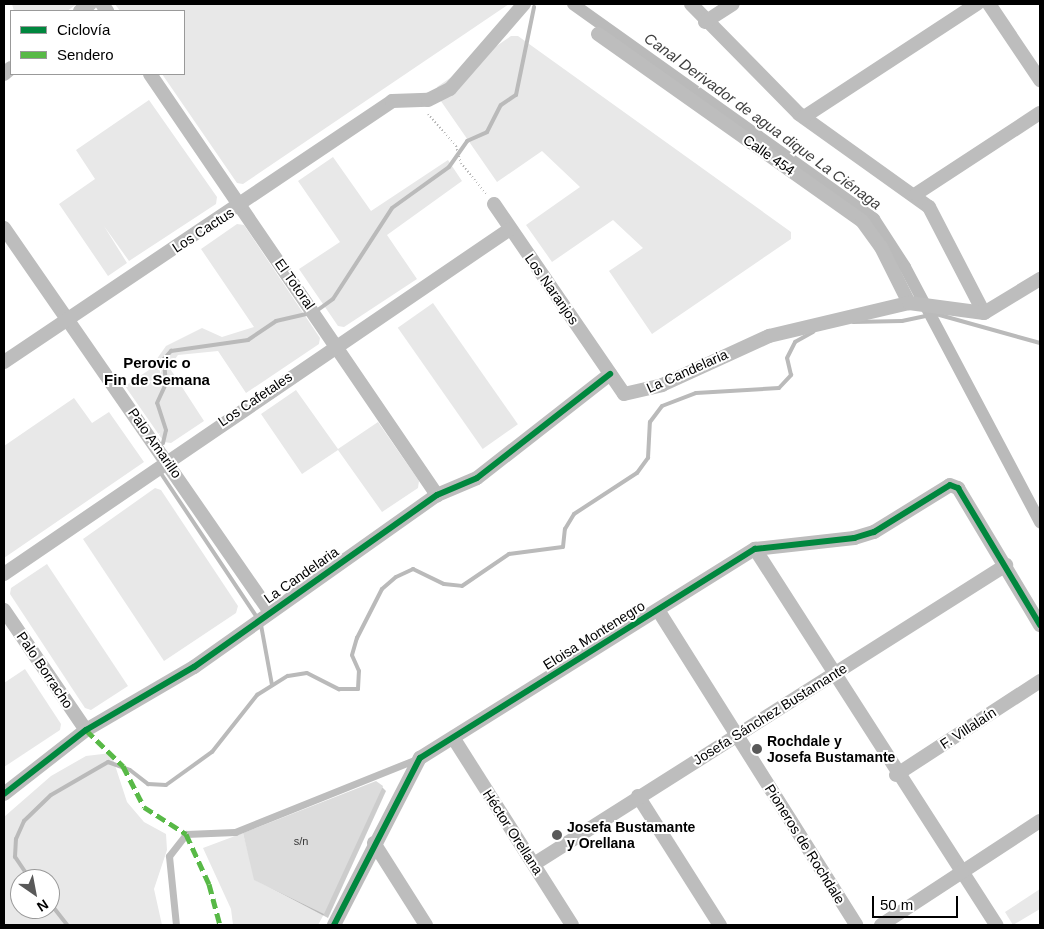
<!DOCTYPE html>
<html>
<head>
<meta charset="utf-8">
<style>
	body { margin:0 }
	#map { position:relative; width:1044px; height:929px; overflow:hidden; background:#fff; font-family:Arial,sans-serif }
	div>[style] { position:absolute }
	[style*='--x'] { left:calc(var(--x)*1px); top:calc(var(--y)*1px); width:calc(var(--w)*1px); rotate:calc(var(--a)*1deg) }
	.green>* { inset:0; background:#e8e8e8; transform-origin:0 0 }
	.shadow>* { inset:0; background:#0003 }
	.stream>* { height:4px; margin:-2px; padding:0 2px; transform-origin:2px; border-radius:2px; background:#bababa }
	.canal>* { height:12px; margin:-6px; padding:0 6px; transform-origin:6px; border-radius:6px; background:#bababa }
	.building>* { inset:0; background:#dcdcdc }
	.path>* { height:2px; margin-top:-1px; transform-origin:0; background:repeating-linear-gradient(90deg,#b8b8b8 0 1px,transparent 0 3.5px) }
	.lane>* { height:7px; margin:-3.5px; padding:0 3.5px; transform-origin:3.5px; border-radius:3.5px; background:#bdbdbd }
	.street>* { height:14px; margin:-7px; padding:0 7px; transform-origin:7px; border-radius:7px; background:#bdbdbd }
	.quiet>* { height:5px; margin-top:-2.5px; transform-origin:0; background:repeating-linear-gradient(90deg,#58b947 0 10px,transparent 0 15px) }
	.cycleway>* { height:6px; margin:-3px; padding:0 3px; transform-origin:3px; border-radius:3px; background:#00873e }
	.dots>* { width:14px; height:14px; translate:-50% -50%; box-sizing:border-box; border:2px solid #fff; border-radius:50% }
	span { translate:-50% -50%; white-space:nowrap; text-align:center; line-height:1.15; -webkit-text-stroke:4px #fff; paint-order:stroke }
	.number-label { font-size:11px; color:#373737 }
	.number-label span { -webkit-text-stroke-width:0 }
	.street-label { font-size:14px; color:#000 }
	.poi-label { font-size:14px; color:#000; font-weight:700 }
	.left { translate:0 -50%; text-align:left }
	.water-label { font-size:15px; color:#3e3e3e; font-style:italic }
	.neighbourhood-label { font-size:15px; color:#000; font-weight:700 }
	.frame { position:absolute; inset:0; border:5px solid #000; pointer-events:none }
	.legend { position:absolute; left:10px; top:10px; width:175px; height:65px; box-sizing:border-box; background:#fff; border:1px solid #999; margin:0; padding:6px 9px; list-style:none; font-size:15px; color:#000 }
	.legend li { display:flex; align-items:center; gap:10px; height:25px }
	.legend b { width:25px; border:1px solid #999 }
	.north { position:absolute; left:10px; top:869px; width:50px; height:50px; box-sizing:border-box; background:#fff; border:1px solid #999; border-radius:50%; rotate:147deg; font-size:14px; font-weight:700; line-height:20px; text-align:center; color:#000 }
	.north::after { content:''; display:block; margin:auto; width:18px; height:22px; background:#595959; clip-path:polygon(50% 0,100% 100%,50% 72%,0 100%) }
	.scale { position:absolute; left:872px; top:896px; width:86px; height:22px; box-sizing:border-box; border:2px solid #000; border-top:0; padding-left:6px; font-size:15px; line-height:18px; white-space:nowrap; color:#000; -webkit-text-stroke:4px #fff; paint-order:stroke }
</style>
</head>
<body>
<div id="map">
	<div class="green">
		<i style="clip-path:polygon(12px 4px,77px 4px,67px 11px,14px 11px)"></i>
		<i style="clip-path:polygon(115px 4px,509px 4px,243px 184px,237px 183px,162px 74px,184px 74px,184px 11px,120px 11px)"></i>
		<i style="clip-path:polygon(511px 36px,518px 36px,791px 232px,791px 239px,652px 334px,609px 271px,643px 248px,613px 220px,552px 262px,526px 225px,580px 187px,542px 151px,497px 182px,436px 94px,437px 87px)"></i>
		<i style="clip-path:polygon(149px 100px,217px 197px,216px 204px,129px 261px,104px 226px,127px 263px,108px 276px,59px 204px,95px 179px,76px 150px)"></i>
		<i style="clip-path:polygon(333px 157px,371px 211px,448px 160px,462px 181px,387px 235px,417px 279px,344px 327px,338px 326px,299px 269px,340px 242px,298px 181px)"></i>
		<i style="clip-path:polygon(237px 224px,244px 225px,320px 338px,319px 344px,246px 393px,218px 351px,178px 355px,169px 367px,204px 421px,171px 443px,164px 442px,125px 386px,149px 370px,166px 346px,202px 328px,222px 337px,254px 327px,201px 249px)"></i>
		<i style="left:433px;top:303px;width:148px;height:43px;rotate:55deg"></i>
		<i style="clip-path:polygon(296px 390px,338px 449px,378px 422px,419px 481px,418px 488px,382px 512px,338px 450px,302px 474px,261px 414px)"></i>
		<i style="clip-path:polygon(74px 398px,92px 423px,109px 412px,144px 462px,4px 558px,4px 446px)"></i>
		<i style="clip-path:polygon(155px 488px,161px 490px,238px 606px,236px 613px,164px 661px,83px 539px)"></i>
		<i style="clip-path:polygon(47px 564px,128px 686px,91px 710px,85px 708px,10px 594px,11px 588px)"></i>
		<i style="clip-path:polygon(25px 669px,61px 724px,60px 730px,4px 767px,4px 683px)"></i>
		<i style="clip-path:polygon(evenodd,111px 753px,127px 802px,144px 822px,166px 834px,167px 850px,154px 889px,162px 925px,5px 925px,4px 817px,51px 776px,86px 756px,111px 753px,20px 879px,50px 879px,50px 909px,20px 909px,20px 879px)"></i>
		<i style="clip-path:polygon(243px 833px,255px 880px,324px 914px,318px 925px,233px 925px,231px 909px,203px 848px)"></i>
		<i style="clip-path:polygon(1040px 889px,1040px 909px,1013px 925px,1005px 912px)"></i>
	</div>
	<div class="shadow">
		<i style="clip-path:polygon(382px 787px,386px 791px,328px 918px,256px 880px)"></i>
	</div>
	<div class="stream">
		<i style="--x:853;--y:322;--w:49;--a:-1.2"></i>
		<i style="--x:902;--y:321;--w:35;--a:-12"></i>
		<i style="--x:936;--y:314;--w:108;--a:15.6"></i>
		<i style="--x:163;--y:443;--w:13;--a:-77"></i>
		<i style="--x:166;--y:430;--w:28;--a:-108"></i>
		<i style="--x:157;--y:403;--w:21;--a:-65"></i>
		<i style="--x:166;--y:384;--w:25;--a:-95"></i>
		<i style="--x:164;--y:359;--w:11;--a:-49"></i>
		<i style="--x:171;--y:351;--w:78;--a:-8.1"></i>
		<i style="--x:248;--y:340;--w:34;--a:-34"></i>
		<i style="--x:276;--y:321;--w:40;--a:-13"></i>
		<i style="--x:315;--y:312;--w:22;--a:-36"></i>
		<i style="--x:333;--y:299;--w:108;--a:-57"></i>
		<i style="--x:392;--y:208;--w:70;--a:-35.7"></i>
		<i style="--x:449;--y:167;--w:32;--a:-55"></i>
		<i style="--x:467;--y:141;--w:22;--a:-24"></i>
		<i style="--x:487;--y:132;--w:30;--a:-63"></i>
		<i style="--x:501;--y:105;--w:18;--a:-34"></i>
		<i style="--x:516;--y:95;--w:90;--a:-78.4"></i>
		<i style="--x:162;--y:475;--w:173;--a:56.3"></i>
		<i style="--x:261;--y:625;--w:61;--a:79.6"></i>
		<i style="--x:30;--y:879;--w:27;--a:-124"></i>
		<i style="--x:15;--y:857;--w:18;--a:-87"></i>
		<i style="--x:16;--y:839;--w:20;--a:-66"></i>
		<i style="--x:24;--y:821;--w:37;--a:-44"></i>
		<i style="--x:51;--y:795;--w:66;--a:-30.1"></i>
		<i style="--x:108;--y:762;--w:23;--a:20"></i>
		<i style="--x:130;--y:770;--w:23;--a:38"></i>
		<i style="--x:148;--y:784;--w:18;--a:3"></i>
		<i style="--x:166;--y:785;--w:57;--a:-35.7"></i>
		<i style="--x:212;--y:752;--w:73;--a:-51.7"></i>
		<i style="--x:257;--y:695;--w:36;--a:-32"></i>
		<i style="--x:288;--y:676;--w:19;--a:-9"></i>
		<i style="--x:307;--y:673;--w:36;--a:27"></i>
		<i style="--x:339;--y:689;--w:19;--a:0"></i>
		<i style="--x:358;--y:689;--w:18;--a:-87"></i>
		<i style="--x:359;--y:671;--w:17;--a:-114"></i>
		<i style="--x:352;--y:655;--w:18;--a:-74"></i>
		<i style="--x:357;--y:638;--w:55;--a:-63"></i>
		<i style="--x:382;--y:589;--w:18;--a:-41"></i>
		<i style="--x:396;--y:577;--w:19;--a:-25"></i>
		<i style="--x:413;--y:569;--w:34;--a:26"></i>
		<i style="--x:444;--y:584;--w:18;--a:6"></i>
		<i style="--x:462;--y:586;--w:57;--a:-34.2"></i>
		<i style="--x:509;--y:554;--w:54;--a:-7.4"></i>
		<i style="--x:563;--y:547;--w:18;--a:-84"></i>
		<i style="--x:565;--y:529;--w:17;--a:-59"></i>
		<i style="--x:574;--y:514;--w:75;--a:-33.1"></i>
		<i style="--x:637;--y:473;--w:19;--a:-54"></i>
		<i style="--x:648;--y:458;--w:36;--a:-87"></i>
		<i style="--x:650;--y:422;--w:20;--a:-53"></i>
		<i style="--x:662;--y:406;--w:36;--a:-21"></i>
		<i style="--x:696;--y:393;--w:83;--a:-3.4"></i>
		<i style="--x:779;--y:388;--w:18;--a:-47"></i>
		<i style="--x:791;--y:375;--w:17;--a:-103"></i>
		<i style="--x:787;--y:358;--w:18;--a:-63"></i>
		<i style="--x:795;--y:342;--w:21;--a:-29"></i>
		<i style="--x:50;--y:903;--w:28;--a:52"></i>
	</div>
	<div class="canal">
		<i style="--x:573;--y:4;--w:370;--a:35.5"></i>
		<i style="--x:874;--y:219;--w:57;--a:57.1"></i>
		<i style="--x:905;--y:267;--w:289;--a:62.1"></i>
	</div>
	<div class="building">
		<i style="clip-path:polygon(376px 781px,383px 786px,324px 914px,254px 880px,243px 833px)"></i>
	</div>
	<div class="path">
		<i style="--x:428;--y:114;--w:43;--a:48.8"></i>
		<i style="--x:456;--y:146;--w:18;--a:74"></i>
		<i style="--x:461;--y:163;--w:40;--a:51"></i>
	</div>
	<div class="lane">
		<i style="--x:176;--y:925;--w:69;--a:-95.8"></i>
		<i style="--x:169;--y:856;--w:28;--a:-52"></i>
		<i style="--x:186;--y:834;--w:49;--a:-2.3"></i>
		<i style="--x:235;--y:832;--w:196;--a:-21.9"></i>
	</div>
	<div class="street">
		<i style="--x:102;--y:4;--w:9;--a:54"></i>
		<i style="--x:691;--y:4;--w:154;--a:45.5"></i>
		<i style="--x:799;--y:114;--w:160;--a:35.6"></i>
		<i style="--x:929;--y:207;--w:119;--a:62.6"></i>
		<i style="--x:989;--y:4;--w:92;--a:56.1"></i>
		<i style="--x:80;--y:11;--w:12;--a:-35"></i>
		<i style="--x:705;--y:22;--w:33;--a:-33"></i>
		<i style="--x:598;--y:34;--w:324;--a:35.3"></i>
		<i style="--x:862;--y:221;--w:32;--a:54"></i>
		<i style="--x:881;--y:247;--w:63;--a:63.4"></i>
		<i style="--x:4;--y:74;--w:9;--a:-41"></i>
		<i style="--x:150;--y:74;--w:510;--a:55.72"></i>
		<i style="--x:804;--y:117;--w:207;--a:-33.2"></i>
		<i style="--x:916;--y:194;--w:148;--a:-33.2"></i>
		<i style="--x:494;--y:204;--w:230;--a:55.6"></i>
		<i style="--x:624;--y:394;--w:39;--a:-13"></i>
		<i style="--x:662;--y:385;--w:118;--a:-24.6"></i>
		<i style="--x:769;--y:336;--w:144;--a:-13.3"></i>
		<i style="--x:909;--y:303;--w:76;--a:7.6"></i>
		<i style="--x:984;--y:313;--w:66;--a:-31.3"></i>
		<i style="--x:4;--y:228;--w:466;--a:55.3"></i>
		<i style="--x:4;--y:362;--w:468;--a:-33.9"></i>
		<i style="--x:392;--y:101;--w:36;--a:-2"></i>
		<i style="--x:428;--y:100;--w:25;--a:-27"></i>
		<i style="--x:450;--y:89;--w:113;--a:-49"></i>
		<i style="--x:755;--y:549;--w:447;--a:57.3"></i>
		<i style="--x:4;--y:574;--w:612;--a:-34.29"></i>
		<i style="--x:4;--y:610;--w:145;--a:55.7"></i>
		<i style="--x:658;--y:610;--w:372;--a:57.8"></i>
		<i style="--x:454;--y:739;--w:220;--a:57.6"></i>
		<i style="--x:896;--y:775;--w:172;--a:-33.1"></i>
		<i style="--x:4;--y:794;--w:104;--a:-38"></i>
		<i style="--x:86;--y:730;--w:125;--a:-30.3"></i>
		<i style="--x:194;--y:667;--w:298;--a:-35.3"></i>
		<i style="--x:437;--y:495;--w:43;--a:-23"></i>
		<i style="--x:477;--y:478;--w:169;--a:-38"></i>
		<i style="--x:638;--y:796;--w:153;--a:57.6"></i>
		<i style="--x:374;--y:843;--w:97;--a:57.6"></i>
		<i style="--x:534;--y:864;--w:559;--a:-32.35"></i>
		<i style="--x:334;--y:925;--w:188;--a:-62.8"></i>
		<i style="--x:420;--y:758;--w:395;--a:-32"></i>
		<i style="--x:755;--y:549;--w:100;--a:-6.3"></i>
		<i style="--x:854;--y:538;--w:21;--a:-17"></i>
		<i style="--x:874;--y:532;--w:89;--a:-31.7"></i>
		<i style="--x:950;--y:485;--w:9;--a:21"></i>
		<i style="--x:958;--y:488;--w:160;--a:59.1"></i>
		<i style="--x:881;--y:925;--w:190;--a:-33.2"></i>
	</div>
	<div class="quiet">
		<i style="--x:86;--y:730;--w:52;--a:44.2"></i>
		<i style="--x:123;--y:766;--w:46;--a:62.9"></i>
		<i style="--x:144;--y:807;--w:50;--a:32.7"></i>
		<i style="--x:186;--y:834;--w:55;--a:65.3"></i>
		<i style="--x:209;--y:884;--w:42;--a:75"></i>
	</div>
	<div class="cycleway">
		<i style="--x:4;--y:794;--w:104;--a:-38"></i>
		<i style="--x:86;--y:730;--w:125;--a:-30.3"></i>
		<i style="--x:194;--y:667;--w:298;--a:-35.3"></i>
		<i style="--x:437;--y:495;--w:43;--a:-23"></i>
		<i style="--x:477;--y:478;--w:169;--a:-38"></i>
		<i style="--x:334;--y:925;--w:188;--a:-62.8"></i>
		<i style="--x:420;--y:758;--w:395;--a:-32"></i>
		<i style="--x:755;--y:549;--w:100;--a:-6.3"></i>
		<i style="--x:854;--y:538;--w:21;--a:-17"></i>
		<i style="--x:874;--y:532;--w:89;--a:-31.7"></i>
		<i style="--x:950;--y:485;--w:9;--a:21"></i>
		<i style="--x:958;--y:488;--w:160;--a:59.1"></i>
	</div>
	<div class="dots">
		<i style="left:757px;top:749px;background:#595959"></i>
		<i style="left:557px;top:835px;background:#595959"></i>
	</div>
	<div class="number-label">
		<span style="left:301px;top:841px">s/n</span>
	</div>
	<div class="street-label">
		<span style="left:769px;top:155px;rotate:35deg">Calle 454</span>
		<span style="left:203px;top:230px;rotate:-33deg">Los Cactus</span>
		<span style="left:295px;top:284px;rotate:55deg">El Totoral</span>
		<span style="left:552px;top:289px;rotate:55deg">Los Naranjos</span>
		<span style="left:687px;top:371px;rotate:-24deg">La Candelaria</span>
		<span style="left:255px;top:399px;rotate:-34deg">Los Cafetales</span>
		<span style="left:155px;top:443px;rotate:55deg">Palo Amarillo</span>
		<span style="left:301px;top:575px;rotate:-35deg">La Candelaria</span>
		<span style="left:594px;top:635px;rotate:-32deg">Eloisa Montenegro</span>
		<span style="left:45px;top:670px;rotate:56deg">Palo Borracho</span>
		<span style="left:770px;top:714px;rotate:-32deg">Josefa Sánchez Bustamante</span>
		<span style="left:968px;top:728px;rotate:-33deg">F. Villalaín</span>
		<span style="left:513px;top:832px;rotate:57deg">Héctor Orellana</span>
		<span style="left:805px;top:844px;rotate:58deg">Pioneros de Rochdale</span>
	</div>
	<div class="poi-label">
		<span class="left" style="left:767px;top:749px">Rochdale y<br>Josefa Bustamante</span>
		<span class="left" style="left:567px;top:835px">Josefa Bustamante<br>y Orellana</span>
	</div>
	<div class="water-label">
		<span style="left:763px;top:121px;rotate:36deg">Canal Derivador de agua dique La Ciénaga</span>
	</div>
	<div class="neighbourhood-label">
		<span style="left:157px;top:371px">Perovic o<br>Fin de Semana</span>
	</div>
	<div class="frame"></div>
	<ul class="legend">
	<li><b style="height:6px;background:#00873e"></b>Ciclovía</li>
	<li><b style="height:6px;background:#58b947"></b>Sendero</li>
	</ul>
	<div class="north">N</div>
	<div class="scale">50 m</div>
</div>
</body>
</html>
